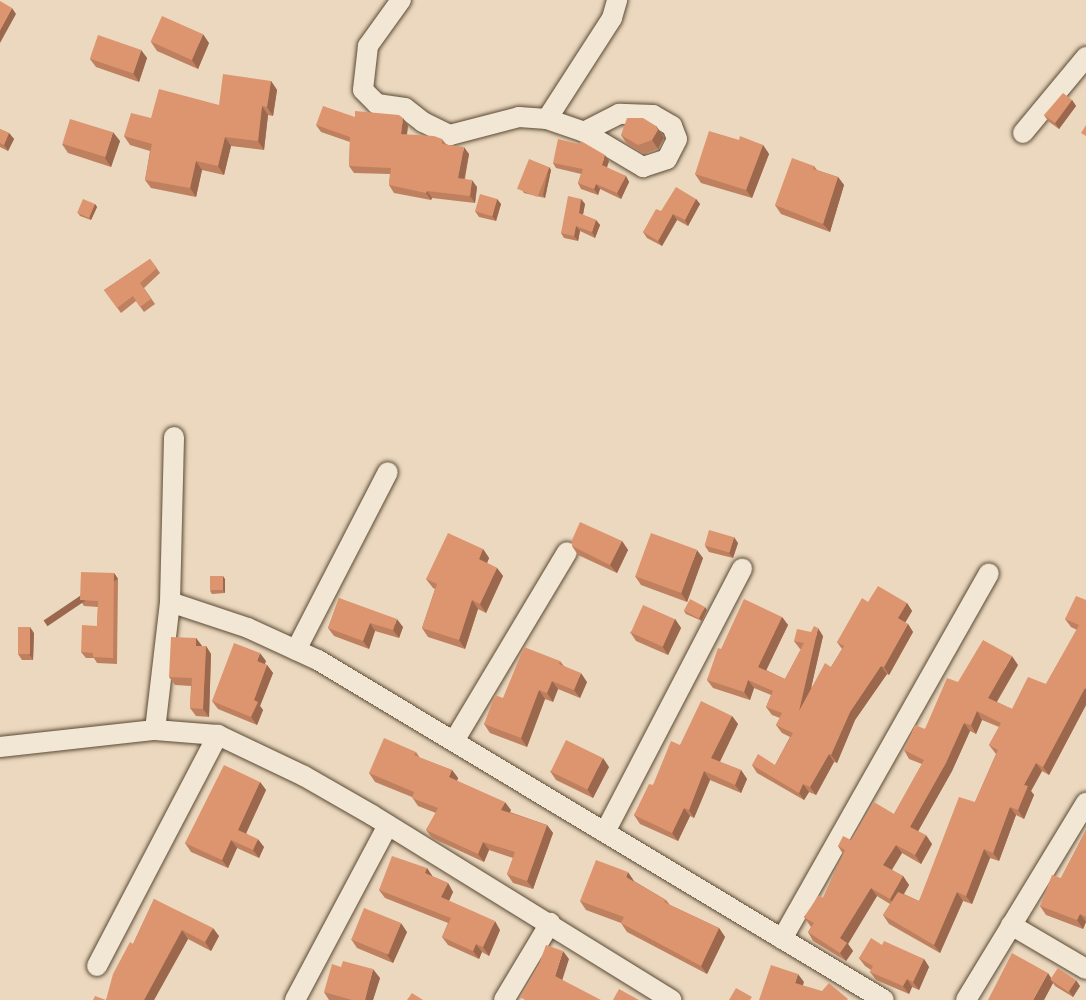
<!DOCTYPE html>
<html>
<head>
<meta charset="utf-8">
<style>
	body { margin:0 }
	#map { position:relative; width:1086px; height:1000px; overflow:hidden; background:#ebd8bf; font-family:"IM FELL French Canon",serif }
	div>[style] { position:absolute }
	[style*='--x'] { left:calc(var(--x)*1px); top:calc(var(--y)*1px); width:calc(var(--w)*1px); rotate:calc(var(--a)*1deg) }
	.roads { filter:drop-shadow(0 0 2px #5b4a34) drop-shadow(0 0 2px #5b4a34) }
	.minor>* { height:20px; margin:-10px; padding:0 10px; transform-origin:10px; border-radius:10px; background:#f2e6d5 }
	.wall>* { inset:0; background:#be805f }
	.shaded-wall>* { inset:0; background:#9b684e; transform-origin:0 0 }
	.building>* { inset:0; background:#dd956f; transform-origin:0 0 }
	span { translate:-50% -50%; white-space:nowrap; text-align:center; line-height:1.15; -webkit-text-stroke:4.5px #f2e6d5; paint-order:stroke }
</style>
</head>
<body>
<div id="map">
	<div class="roads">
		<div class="minor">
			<i style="--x:401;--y:0;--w:57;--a:125.7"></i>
			<i style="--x:368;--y:46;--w:44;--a:96.5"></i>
			<i style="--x:363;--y:90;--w:20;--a:45"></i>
			<i style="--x:377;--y:104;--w:28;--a:8"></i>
			<i style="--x:405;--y:108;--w:23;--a:38"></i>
			<i style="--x:423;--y:122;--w:30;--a:26"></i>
			<i style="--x:450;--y:135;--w:71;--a:-14.6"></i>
			<i style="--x:519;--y:117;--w:28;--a:4"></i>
			<i style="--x:547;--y:119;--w:39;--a:19"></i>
			<i style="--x:584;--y:132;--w:69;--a:30.7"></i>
			<i style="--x:643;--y:167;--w:25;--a:-18"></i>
			<i style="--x:667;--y:159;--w:22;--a:-63"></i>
			<i style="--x:677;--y:139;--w:14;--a:-111"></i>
			<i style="--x:672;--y:126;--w:22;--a:-150"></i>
			<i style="--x:653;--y:115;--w:34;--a:-178"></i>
			<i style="--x:619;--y:114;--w:39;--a:153"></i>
			<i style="--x:547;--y:119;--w:120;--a:-57.2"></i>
			<i style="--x:612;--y:18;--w:19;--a:-74"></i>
			<i style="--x:1023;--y:133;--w:99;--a:-50.3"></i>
			<i style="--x:170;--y:602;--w:82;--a:18.4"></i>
			<i style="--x:248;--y:628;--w:77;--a:24.6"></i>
			<i style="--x:318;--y:660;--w:660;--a:30.99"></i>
			<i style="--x:296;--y:650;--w:200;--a:-62.7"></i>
			<i style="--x:155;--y:730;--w:129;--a:-83.3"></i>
			<i style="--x:170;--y:602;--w:165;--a:-88.6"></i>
			<i style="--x:454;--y:741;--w:220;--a:-59.1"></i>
			<i style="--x:0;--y:747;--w:156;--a:-6.3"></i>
			<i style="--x:155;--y:730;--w:63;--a:4.5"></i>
			<i style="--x:218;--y:735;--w:95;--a:25.5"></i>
			<i style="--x:304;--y:776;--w:78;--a:29.8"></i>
			<i style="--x:372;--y:815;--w:352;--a:31.7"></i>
			<i style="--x:605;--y:832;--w:297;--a:-62.5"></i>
			<i style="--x:1011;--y:925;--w:87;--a:30.4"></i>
			<i style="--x:782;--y:939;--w:420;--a:-60.5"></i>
			<i style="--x:97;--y:966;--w:261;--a:-62.4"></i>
			<i style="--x:295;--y:1000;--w:198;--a:-62"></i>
			<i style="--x:504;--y:1000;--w:90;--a:-59.1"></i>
			<i style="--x:966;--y:1000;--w:231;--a:-58.7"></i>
		</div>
	</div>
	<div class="wall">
		<i style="clip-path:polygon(151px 42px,209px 43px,198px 69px,157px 51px)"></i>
		<i style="clip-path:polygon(141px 50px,147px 58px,139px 82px,96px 67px,90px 59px)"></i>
		<i style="clip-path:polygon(271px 81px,277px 90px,273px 116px,268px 115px,264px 150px,231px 146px,224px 175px,202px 170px,196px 197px,151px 188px,145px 180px,150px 151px,130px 145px,124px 136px,151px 118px,219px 105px)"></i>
		<i style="clip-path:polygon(1072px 100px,1076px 106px,1059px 129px,1048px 121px,1044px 115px)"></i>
		<i style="clip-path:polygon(355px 117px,408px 125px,407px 135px,442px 139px,446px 144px,469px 154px,465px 179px,477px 187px,475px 203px,432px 198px,431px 200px,394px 193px,389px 185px,390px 174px,354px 173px,349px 166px,350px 142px,321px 132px,316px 125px)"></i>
		<i style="clip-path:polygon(656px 126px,662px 134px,664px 138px,658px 149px,644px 154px,627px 144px,621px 135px)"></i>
		<i style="clip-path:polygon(0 129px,9px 133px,14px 139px,8px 151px,0 147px)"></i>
		<i style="clip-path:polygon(739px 140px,763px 145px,769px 154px,752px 198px,701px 183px,695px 174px)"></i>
		<i style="clip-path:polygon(120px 141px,111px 167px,68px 153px,62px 144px)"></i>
		<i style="clip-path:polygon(609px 161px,607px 168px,626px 176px,629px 182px,621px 199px,600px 189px,598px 195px,581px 189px,578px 183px,581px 174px,556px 168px,553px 163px)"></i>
		<i style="clip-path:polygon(814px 166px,817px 170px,838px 177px,844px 185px,830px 232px,781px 214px,775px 205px)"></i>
		<i style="clip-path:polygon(549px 167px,551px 170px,545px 198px,524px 193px,522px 190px)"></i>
		<i style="clip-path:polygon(497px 199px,501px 204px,496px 221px,479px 217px,475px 211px)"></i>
		<i style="clip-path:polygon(581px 199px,585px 204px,583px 215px,596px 220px,600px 225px,595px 238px,580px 231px,578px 241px,564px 238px,561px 233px)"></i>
		<i style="clip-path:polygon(696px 199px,700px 204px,688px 226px,677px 220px,662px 246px,647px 238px,643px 232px,661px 211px)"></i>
		<i style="clip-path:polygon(95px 204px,97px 207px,91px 220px,80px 216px,78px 213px)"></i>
		<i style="clip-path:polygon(150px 259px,160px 273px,144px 288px,155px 304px,144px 312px,136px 301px,121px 313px,104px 290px)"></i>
		<i style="clip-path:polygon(622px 541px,628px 550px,617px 573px,578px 555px,572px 546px)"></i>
		<i style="clip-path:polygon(738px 543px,733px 558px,709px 552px,705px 546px)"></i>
		<i style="clip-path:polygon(483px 549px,489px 558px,487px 563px,497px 568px,503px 576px,486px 613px,478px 609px,465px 649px,428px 637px,422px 628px,435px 589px,433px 588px,426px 579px)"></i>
		<i style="clip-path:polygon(703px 558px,687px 602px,641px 585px,635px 576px)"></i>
		<i style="clip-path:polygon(114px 573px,118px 579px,117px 664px,97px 663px,94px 658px,86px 658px,81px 652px,97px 626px,98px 607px,84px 606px,80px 600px)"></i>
		<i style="clip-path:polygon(225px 579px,225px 593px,212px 594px,210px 591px)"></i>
		<i style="clip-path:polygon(339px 598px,403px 627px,399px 638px,375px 631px,369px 649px,334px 636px,328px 628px)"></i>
		<i style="clip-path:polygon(evenodd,1086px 600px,1086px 705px,1049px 775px,1042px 771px,1031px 791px,1034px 795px,1024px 819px,1016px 815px,999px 861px,990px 858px,972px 904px,963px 901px,940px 953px,889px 924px,883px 915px,890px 904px,877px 896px,848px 944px,853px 951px,846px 961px,813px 941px,808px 932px,811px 927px,804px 917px,823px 898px,843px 854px,838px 846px,851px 840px,894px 814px,922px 764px,909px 759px,904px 750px,925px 729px,958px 682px,1018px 665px,997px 702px,1012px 709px,1046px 684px,1077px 630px,1071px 627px,1065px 619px,1086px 600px,982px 720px,999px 727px,989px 745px,996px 754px,975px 802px,919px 901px,904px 894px,909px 885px,903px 876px,892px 870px,902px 853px,921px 864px,932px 844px,918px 831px,952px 771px,970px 731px,976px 734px,982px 720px)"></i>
		<i style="clip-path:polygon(868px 602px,907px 603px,912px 611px,905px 623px,908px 624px,913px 632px,889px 675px,887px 674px,855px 720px,837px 763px,834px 762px,816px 795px,809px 792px,804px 800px,757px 773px,752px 765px,775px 765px,790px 737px,782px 733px,776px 725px,780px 718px,772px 715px,766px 707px,771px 695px,754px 688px,750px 700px,713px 688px,707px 680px,721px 649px,782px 617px,788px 625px,766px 670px,785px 679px,801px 649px,800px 649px,794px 641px,823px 636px,811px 688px,831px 667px,842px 649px,837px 642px)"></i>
		<i style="clip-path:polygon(707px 610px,702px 621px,686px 614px,684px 611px)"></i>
		<i style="clip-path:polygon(675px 619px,681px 628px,668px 655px,636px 641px,630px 632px)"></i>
		<i style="clip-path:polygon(34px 633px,33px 660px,22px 660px,18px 654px)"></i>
		<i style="clip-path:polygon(196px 638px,202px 646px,206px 646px,211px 654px,209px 717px,196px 716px,190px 708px,191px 686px,175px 685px,169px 677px)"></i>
		<i style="clip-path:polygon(266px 661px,264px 664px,267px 665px,273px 673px,260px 706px,263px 710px,257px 725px,218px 709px,212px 701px)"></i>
		<i style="clip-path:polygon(560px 661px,564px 666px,587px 682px,580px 698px,558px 689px,553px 702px,545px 699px,527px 747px,490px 733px,484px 724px,503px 698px)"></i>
		<i style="clip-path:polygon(732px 716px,738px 724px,720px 762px,741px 770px,747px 779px,741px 793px,710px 780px,694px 818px,690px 816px,678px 841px,640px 824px,634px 815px,653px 785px,680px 745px)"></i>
		<i style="clip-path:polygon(416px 752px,420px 758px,452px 770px,458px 778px,457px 781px,511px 810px,510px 812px,547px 825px,553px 833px,533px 889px,513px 883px,507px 874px,513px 858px,489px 850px,484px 862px,432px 838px,426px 830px,436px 813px,418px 806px,412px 797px,375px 782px,369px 773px)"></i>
		<i style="clip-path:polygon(609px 767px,593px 798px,556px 780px,550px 771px)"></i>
		<i style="clip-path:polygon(260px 782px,266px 790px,246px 833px,264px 847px,259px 858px,237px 848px,228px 868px,191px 852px,185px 843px)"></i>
		<i style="clip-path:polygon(1086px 830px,1086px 922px,1083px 929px,1046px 915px,1040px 906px,1061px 878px)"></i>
		<i style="clip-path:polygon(427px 868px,432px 876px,448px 883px,453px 892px,449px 901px,500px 930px,489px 956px,482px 952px,479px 959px,448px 945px,442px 937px,448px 923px,385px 898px,379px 890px)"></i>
		<i style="clip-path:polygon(634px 881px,666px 900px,670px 905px,719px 928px,725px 937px,707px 974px,627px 932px,621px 923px,586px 910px,580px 901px)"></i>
		<i style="clip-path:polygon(154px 899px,219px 936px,211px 951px,188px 939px,154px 1000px,93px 1000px,106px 1000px,133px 944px)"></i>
		<i style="clip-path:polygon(407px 932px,393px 963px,357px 948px,351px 939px)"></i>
		<i style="clip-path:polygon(882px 945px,924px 959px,929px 967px,919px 990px,912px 987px,909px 994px,876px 980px,870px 972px,871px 970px,865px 966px,859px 958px)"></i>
		<i style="clip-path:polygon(380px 978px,373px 1000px,329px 1000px,324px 992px)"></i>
		<i style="clip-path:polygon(1051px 979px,1080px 986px,1073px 997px,1055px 986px,1053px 983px,1044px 1000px)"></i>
	</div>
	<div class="shaded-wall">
		<i style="clip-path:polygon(12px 8px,16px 14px,0 43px,0 30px)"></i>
		<i style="clip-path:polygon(203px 34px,209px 43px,198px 69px,192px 60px)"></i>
		<i style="clip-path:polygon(141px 50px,147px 58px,139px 82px,133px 73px)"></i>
		<i style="clip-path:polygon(271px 81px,277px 90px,273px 116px,267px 107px)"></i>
		<i style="clip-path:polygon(1072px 100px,1076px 106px,1059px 129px,1055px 123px)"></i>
		<i style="clip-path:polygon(262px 106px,268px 115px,264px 150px,258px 141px)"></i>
		<i style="clip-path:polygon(403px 118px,408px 125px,406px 141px,401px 134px)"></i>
		<i style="clip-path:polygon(656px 126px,662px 134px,664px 138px,658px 149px,652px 140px)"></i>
		<i style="clip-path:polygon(113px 132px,120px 141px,111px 167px,105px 158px)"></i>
		<i style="clip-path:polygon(9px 133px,14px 139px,8px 151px,4px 145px)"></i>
		<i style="clip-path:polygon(225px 137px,231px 146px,224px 175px,218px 166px)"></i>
		<i style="clip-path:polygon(763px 145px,769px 154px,752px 198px,746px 190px)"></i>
		<i style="clip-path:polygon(464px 147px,469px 154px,463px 185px,458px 178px)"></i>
		<i style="clip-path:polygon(605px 155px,609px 161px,605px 171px,602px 165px)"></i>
		<i style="clip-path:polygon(196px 161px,202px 170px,196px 197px,190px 188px)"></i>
		<i style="clip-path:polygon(549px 167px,551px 170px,545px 198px,543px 195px)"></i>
		<i style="clip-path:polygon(626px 176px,629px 182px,621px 199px,617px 193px)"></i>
		<i style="clip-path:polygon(838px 177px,844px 185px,830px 232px,823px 224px)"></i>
		<i style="clip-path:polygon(472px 180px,477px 187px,475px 203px,470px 196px)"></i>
		<i style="clip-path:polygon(596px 184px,600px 189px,598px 195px,594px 189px)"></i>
		<i style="clip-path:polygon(427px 191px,432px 198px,431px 200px,426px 193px)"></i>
		<i style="clip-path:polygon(497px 199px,501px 204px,496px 221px,492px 216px)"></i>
		<i style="clip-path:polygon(581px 199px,585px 204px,582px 219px,579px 213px)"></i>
		<i style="clip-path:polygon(696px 199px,700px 204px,688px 226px,685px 220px)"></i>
		<i style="clip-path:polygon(95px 204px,97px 207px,91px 220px,89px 217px)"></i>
		<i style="clip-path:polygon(673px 214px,677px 220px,662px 246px,658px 241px)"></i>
		<i style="clip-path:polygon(596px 220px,600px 225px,595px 238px,592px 232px)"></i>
		<i style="clip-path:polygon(576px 226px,580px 231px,578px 241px,574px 236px)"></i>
		<i style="clip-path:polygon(734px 537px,738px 543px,733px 558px,729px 553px)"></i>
		<i style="clip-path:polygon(622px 541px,628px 550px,617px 573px,610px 565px)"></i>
		<i style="clip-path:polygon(483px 549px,489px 558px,485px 568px,479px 559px)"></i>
		<i style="clip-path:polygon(697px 550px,703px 558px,687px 602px,681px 593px)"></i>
		<i style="clip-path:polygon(497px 568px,503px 576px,486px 613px,480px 604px)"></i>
		<i style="left:114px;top:573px;width:7px;height:85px;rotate:56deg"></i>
		<i style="clip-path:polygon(223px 576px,225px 579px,225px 593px,223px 590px)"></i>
		<i style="clip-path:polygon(472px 600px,478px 609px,465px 649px,459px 640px)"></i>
		<i style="clip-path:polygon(907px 603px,912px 611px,903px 626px,898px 618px)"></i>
		<i style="clip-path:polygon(705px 607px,707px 610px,702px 621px,699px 618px)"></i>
		<i style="clip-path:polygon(782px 617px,788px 625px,764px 675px,758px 667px)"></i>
		<i style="clip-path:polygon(397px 619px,403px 627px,399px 638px,393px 630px)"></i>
		<i style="clip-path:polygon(675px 619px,681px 628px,668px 655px,662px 646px)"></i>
		<i style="clip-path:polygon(370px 623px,375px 631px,369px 649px,363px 641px)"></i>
		<i style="clip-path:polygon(908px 624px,913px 632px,889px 675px,884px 667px)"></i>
		<i style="clip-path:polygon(30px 627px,34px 633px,33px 660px,29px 654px)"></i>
		<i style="clip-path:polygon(818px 628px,823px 636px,804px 719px,799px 711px)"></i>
		<i style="clip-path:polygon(196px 638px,202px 646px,196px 646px)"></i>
		<i style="clip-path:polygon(206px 646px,211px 654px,209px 717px,203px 709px)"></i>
		<i style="clip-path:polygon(260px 653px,266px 661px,263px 669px,257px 661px)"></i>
		<i style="clip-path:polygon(1012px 656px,1018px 665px,994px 706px,988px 698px)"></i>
		<i style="clip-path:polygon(267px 665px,273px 673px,260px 706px,263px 710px,257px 725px,251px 717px,254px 700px)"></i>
		<i style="clip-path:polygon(881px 666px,887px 674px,855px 720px,837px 763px,831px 755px,850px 712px)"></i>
		<i style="clip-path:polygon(581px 673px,587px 682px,580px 698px,574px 690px)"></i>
		<i style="clip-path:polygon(748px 680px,754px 688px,750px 700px,744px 692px)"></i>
		<i style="clip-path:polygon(552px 681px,558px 689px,553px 702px,547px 693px)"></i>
		<i style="clip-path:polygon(1085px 688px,1086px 690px,1086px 705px,1049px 775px,1043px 767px)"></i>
		<i style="clip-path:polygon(539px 690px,545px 699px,527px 747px,521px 738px)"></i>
		<i style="clip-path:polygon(977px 711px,982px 720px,976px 734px,971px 725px)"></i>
		<i style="clip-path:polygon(732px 716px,738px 724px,717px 767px,711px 758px)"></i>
		<i style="clip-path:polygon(964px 723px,970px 731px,952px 771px,916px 835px,910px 827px)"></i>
		<i style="clip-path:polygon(829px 754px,834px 762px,816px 795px,810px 787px)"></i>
		<i style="clip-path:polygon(603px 758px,609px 767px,593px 798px,587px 789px)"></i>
		<i style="clip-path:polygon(1036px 763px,1042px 771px,1031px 791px,1034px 795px,1024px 819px,1018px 810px,1024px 785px)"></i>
		<i style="clip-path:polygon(452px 770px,458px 778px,455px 786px,449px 777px)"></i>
		<i style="clip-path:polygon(741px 770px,747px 779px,741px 793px,735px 785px)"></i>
		<i style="clip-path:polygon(704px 771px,710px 780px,694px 818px,689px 810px)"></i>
		<i style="clip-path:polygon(260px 782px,266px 790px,244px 838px,238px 830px)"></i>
		<i style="clip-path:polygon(803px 784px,809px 792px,804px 800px,799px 793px)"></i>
		<i style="clip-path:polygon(505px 802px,511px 810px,507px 818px,501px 810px)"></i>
		<i style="clip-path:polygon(1010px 807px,1016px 815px,999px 861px,993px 853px)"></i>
		<i style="clip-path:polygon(684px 808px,690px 816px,678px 841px,672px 833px)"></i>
		<i style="clip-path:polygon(547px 825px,553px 833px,533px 889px,527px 881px)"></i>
		<i style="clip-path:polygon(926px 835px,932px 844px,921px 864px,915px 855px)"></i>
		<i style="clip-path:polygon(258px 839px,264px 847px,259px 858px,253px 850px)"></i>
		<i style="clip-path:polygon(231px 840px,237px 848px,228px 868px,222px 860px)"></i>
		<i style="clip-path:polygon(483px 842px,489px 850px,484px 862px,478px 854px)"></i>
		<i style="clip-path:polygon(896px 845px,902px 853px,889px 874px,883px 865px)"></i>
		<i style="clip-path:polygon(984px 849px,990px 858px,972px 904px,966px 896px)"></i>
		<i style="clip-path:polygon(427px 868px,433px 877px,425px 873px)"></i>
		<i style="clip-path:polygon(628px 872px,634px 881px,632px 886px,626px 877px)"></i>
		<i style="clip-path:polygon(903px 876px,909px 885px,896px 907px,890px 899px)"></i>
		<i style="clip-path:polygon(448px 883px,453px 892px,447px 905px,441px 897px)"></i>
		<i style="clip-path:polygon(871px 888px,877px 896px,848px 944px,853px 951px,846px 961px,840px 953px,840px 938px)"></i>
		<i style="clip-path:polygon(957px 892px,963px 901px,940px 953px,934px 945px)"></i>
		<i style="clip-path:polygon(1080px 914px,1086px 922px,1083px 929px,1077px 920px)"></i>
		<i style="clip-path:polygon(495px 921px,500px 930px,489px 956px,483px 947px)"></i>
		<i style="clip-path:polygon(401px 923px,407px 932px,393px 963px,387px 955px)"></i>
		<i style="clip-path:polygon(213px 928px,219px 936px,211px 951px,205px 942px)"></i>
		<i style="clip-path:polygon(719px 928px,725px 937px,707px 974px,701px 966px)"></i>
		<i style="clip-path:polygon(182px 930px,188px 939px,154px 1000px,144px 1000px)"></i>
		<i style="clip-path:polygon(476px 944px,482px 952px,479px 959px,473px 951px)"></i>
		<i style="clip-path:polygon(563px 951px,569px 959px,561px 984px,555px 976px)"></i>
		<i style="clip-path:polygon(924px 959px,929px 967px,919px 990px,913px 982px)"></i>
		<i style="clip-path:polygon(373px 969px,380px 978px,373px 1000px,365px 1000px)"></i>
		<i style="clip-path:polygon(1048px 973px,1053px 981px,1051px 980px,1053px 983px,1044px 1000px,1033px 1000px)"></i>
		<i style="clip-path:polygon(798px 974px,804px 982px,801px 991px,795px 983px)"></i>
		<i style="clip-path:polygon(907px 979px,912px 987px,909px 994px,903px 986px)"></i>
		<i style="clip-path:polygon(1076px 980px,1080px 986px,1073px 997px,1069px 991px)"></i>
	</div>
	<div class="building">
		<i style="clip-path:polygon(0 1px,12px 8px,0 30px)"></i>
		<i style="left:162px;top:16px;width:45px;height:28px;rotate:24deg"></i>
		<i style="left:98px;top:35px;width:46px;height:25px;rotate:19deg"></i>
		<i style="clip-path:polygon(223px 74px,271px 81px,267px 107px,262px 106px,258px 141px,225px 137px,218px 166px,196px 161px,190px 188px,145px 180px,152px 144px,124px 136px,131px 113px,151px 118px,159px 89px,219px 105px)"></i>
		<i style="clip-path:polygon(1063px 93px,1072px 100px,1055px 123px,1044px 115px)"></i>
		<i style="clip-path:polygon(323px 106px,355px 117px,355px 111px,399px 115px,403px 118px,401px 134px,434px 136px,442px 139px,442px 144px,464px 147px,458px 178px,472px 180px,470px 196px,427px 191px,426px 193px,389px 185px,391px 168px,349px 166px,350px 137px,316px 125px)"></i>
		<i style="clip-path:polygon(627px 118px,643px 118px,656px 126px,658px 130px,652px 140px,638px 145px,621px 135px)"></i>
		<i style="left:70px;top:119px;width:45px;height:26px;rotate:17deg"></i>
		<i style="clip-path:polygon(1086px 125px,1086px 136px,1081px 133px)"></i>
		<i style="clip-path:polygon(0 129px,9px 133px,4px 145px,0 143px)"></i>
		<i style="clip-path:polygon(709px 131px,739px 140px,740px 136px,763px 145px,746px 190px,695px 174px)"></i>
		<i style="clip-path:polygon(558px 139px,579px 144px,581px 141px,605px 155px,602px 165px,626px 176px,617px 193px,596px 184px,594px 189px,578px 183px,583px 169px,553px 163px)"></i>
		<i style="clip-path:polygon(792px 158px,814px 166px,813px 169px,838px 177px,823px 224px,775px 205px)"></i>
		<i style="left:529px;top:159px;width:22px;height:32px;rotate:22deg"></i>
		<i style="clip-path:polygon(676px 187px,696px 199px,685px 220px,673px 214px,658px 241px,643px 232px,656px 209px,661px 211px)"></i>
		<i style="left:480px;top:194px;width:18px;height:18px;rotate:16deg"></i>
		<i style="clip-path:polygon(568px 196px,581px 199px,579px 213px,596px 220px,592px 232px,576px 226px,574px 236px,561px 233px)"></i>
		<i style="left:83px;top:199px;width:13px;height:15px;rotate:23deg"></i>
		<i style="clip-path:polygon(150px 259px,157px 268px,140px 283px,151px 299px,140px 307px,133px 296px,117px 308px,104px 290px)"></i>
		<i style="clip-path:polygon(580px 522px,622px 541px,610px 565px,572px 546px,572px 540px)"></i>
		<i style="left:709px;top:530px;width:26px;height:16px;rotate:16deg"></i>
		<i style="clip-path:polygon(448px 533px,483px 549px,479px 559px,497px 568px,480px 604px,472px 600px,459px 640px,422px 628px,437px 584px,426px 579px)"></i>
		<i style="left:651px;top:533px;width:49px;height:46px;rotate:20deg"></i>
		<i style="clip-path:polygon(81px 572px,114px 573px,113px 658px,93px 657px,93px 653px,81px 652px,82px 625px,97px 626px,98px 601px,80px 600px)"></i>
		<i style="left:223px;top:576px;width:14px;height:13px;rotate:90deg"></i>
		<i style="clip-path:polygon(878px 586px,907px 603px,898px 618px,908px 624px,884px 667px,881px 666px,850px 712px,831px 755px,829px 754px,810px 787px,803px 784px,799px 793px,752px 765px,758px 754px,775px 765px,793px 733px,776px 725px,782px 713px,766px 707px,773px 691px,748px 680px,744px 692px,707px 680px,718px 648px,721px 649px,744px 599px,782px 617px,758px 667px,785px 679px,804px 643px,794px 641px,797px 629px,811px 632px,814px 626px,818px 628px,799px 711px,825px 663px,831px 667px,844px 646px,837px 642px,862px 598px,868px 602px)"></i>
		<i style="clip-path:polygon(1076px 596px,1086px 600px,1086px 689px,1085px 688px,1043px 767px,1036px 763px,1024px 785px,1028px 786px,1018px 810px,1010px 807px,993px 853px,984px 849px,966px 896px,957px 892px,934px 945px,883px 915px,898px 892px,919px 901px,959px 797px,975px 802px,998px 750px,989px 745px,1001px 723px,977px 711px,971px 725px,964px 723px,946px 763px,910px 827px,926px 835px,915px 855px,896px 845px,883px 865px,903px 876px,890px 899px,871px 888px,840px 938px,847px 943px,840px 953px,808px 932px,814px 923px,804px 917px,819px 895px,823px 898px,845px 850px,838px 846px,843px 836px,851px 840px,874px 802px,894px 814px,924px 760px,904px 750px,915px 725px,925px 729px,947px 678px,958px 682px,983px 640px,1012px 656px,988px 698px,1012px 709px,1028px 677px,1046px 684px,1079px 625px,1065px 619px)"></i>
		<i style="clip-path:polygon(339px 598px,397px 619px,393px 630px,370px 623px,363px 641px,328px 628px)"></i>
		<i style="left:690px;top:599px;width:17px;height:13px;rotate:28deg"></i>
		<i style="left:643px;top:605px;width:35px;height:30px;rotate:24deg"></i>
		<i style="left:18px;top:627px;width:12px;height:27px"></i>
		<i style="clip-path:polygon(171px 637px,196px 638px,196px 646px,206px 646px,203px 709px,190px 708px,192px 678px,169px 677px)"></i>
		<i style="clip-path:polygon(234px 643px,260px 653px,257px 661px,267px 665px,254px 700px,258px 702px,251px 717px,212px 701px)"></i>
		<i style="clip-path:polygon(524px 647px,560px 661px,559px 664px,581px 673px,574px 690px,552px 681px,547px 693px,539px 690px,521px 738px,484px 724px,495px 695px,503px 698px)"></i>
		<i style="clip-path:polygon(701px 701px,732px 716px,711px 758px,741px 770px,735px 785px,704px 771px,689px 810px,684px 808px,672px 833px,634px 815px,649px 784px,653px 785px,671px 741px,680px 745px)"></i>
		<i style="clip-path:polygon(384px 738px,416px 752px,414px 755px,452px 770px,449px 777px,505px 802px,501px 810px,547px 825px,527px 881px,507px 874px,515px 852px,483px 842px,478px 854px,426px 830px,438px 808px,412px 798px,414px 792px,369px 773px)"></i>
		<i style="left:566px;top:740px;width:41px;height:35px;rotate:26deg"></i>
		<i style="clip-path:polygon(224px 765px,260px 782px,238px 830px,258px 839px,253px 850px,231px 840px,222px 860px,185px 843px)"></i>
		<i style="clip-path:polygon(1086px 830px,1086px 917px,1080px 914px,1077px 920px,1040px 906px,1052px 875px,1061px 878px)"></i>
		<i style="clip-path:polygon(392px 856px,427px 868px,425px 873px,448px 883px,441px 897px,495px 921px,483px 947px,476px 944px,473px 951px,442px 937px,451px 918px,379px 890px)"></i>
		<i style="clip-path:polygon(596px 860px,628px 872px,626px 877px,666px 900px,664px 902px,719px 928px,701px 966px,621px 923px,624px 917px,580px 901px)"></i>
		<i style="clip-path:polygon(154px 899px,213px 928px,205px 942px,182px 930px,144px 1000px,93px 1000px,95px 996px,106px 1000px,113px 974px,130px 942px,133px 944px)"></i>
		<i style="left:364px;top:908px;width:40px;height:34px;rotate:22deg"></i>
		<i style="clip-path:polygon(871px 938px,882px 945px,884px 941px,924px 959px,913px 982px,907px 979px,903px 986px,870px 972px,873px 966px,859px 958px)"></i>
		<i style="clip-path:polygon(546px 945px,563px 951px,555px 976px,601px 1000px,525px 1000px,520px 997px,539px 964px)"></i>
		<i style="clip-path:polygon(1012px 953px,1048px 973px,1033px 1000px,988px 1000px)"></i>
		<i style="clip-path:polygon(343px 961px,373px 969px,365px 1000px,352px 1000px,324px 992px,332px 964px,341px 967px)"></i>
		<i style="clip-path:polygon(771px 965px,798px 974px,795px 983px,822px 991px,829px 983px,848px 999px,847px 1000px,759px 1000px)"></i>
		<i style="left:1058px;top:968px;width:22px;height:14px;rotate:34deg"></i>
		<i style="clip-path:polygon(736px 988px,752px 997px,750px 1000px,729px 1000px)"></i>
		<i style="clip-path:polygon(619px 989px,639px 1000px,613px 1000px)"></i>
		<i style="clip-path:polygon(412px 993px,423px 1000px,407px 1000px)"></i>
	</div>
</div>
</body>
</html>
